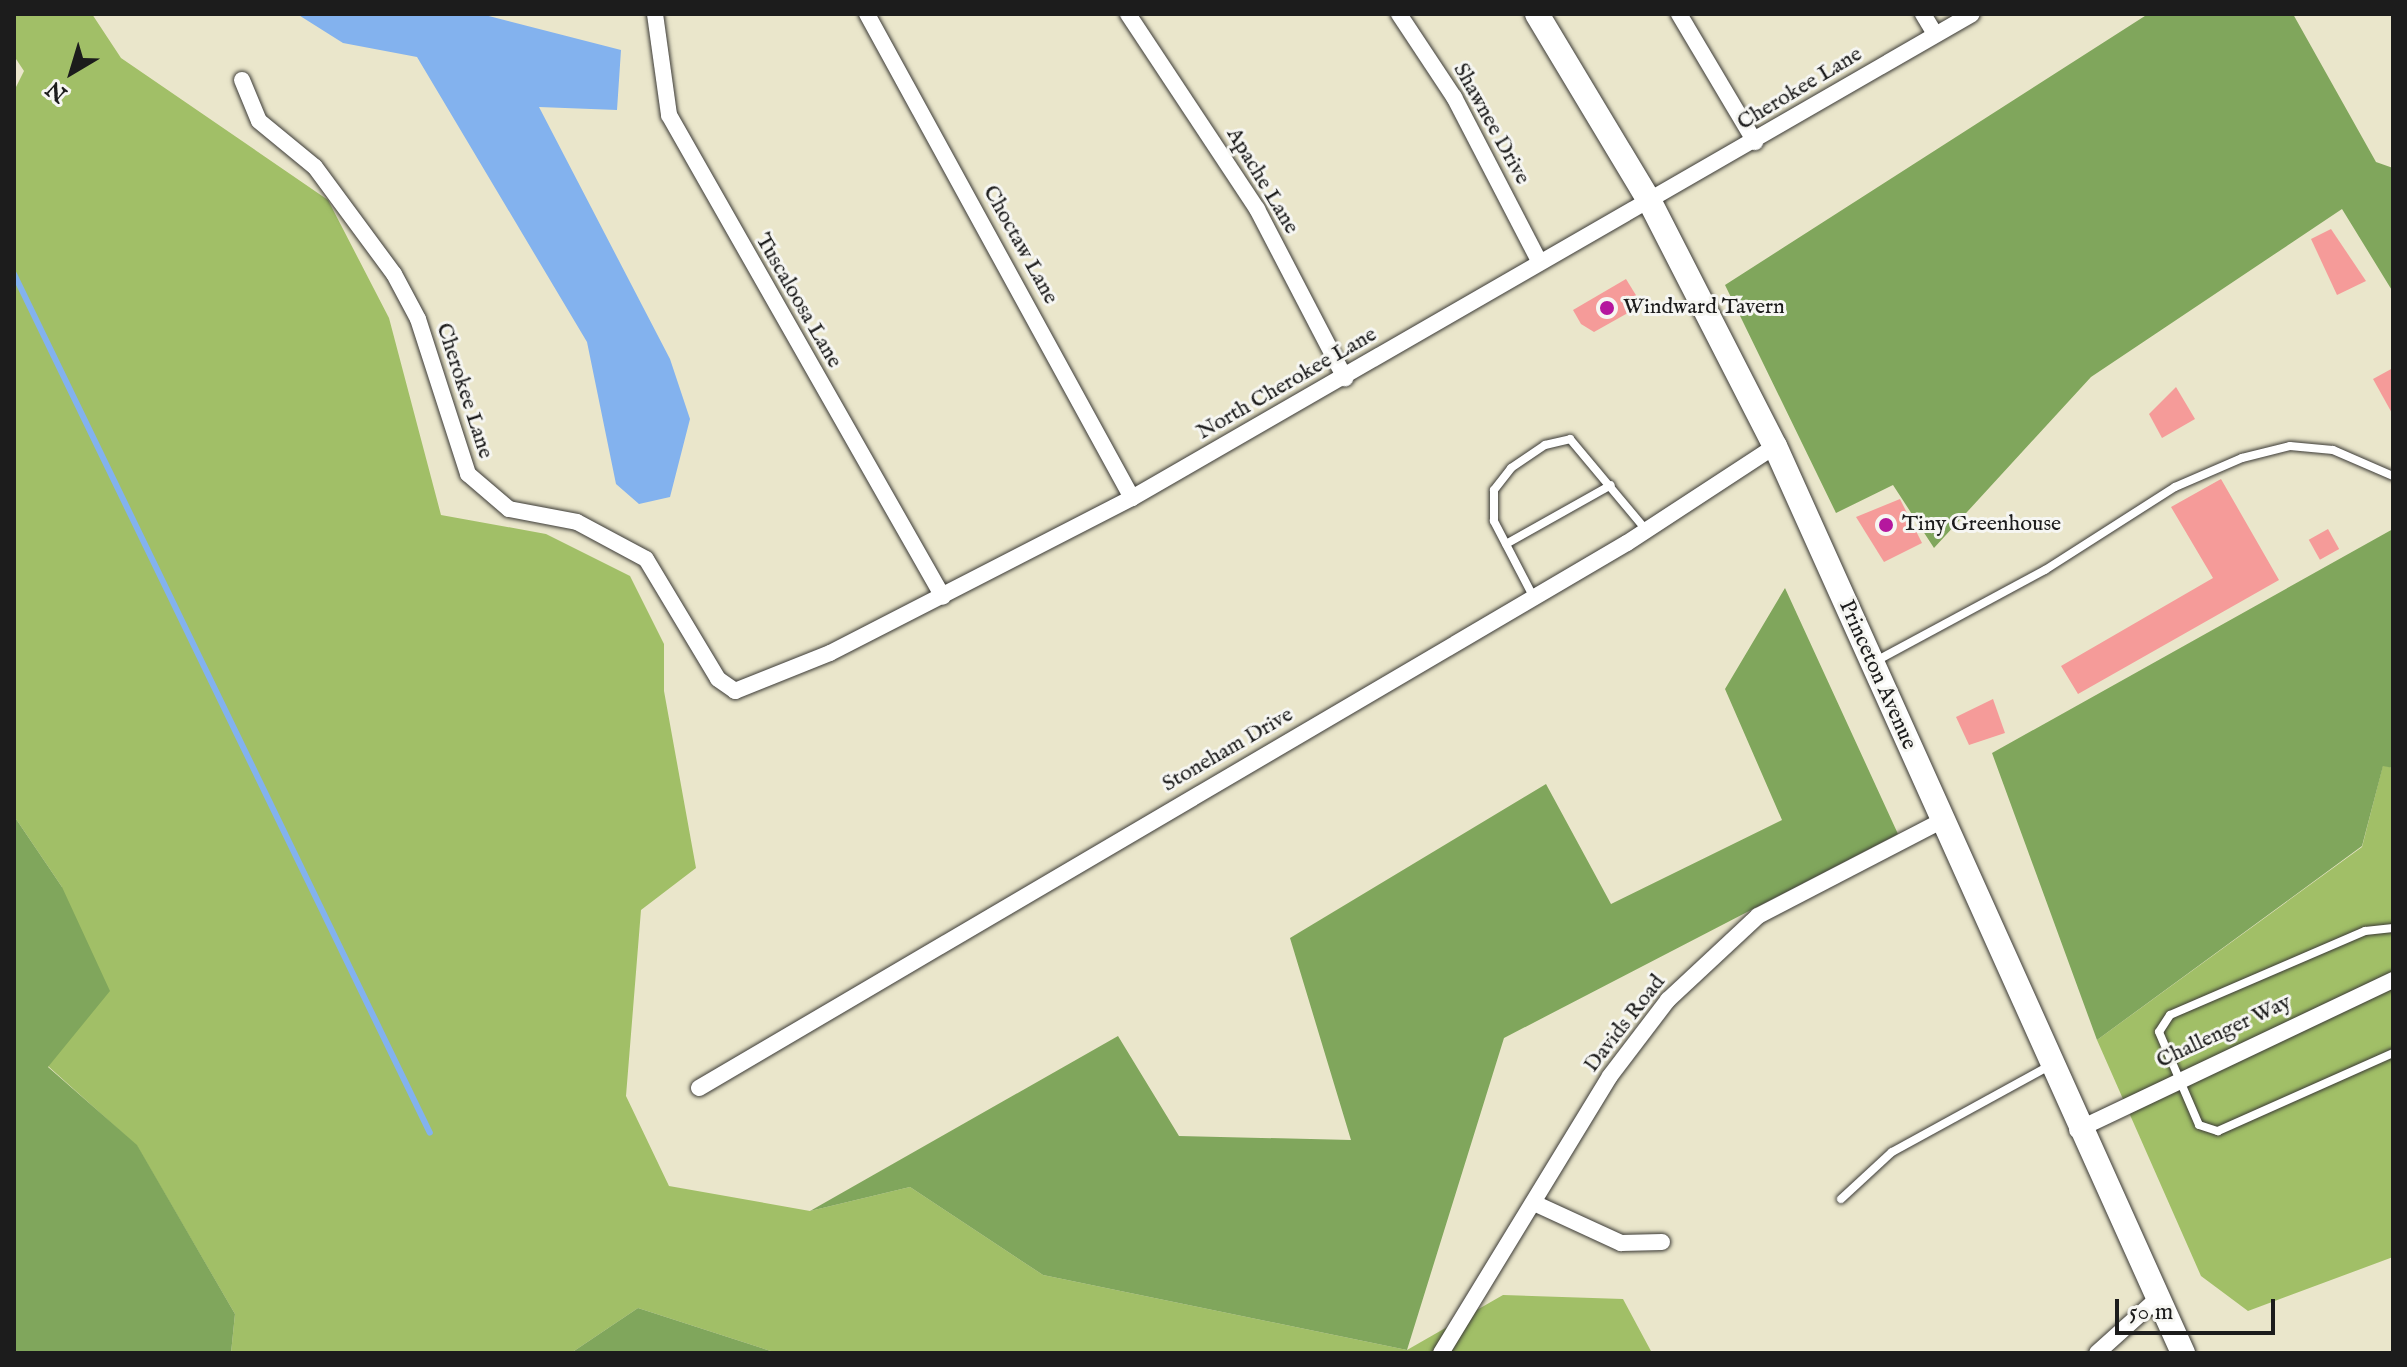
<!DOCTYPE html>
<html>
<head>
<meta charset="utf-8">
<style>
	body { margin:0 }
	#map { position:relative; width:2407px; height:1367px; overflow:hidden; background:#eae6cb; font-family:"IM FELL English",serif }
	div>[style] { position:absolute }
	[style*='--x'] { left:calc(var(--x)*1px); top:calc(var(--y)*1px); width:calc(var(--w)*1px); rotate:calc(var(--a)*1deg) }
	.green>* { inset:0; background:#a1bf67 }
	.forest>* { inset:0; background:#80a65c }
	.water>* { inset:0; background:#83b2ee }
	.stream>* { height:6px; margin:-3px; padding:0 3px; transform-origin:3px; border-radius:3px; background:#83b2ee }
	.building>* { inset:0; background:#f59b99; transform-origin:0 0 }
	.roads { filter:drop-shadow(0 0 2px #3b3a36) drop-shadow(0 0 2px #3b3a36) }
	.lane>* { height:8px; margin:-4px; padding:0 4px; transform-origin:4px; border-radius:4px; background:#fff }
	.street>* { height:16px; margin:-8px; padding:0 8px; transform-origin:8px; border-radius:8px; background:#fff }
	.secondary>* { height:24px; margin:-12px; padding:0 12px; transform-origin:12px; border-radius:12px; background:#fff }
	.dots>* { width:22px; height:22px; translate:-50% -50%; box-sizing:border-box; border:4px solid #f6f6f2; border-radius:50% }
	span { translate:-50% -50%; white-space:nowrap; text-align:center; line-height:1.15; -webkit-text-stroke:6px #f6f6f2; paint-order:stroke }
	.street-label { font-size:22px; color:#1c1c1c }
	.poi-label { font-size:22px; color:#1c1c1c }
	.left { translate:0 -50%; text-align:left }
	.frame { position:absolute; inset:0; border:16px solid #1c1c1c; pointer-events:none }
	.north { position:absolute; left:32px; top:32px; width:80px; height:80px; -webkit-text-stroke:6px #f6f6f2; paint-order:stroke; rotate:218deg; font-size:22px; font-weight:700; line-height:32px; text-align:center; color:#1c1c1c }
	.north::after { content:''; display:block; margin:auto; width:28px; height:36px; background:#1c1c1c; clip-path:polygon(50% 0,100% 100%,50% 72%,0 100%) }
	.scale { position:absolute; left:2115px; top:1299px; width:160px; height:36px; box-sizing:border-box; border:4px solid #1c1c1c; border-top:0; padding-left:10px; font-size:24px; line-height:28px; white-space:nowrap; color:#1c1c1c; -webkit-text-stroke:6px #f6f6f2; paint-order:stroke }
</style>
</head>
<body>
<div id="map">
	<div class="green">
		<i style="clip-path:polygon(14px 14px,92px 14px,121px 58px,328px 200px,389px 318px,441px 515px,546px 534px,630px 576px,664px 644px,664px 691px,696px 868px,641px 910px,626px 1096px,669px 1186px,810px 1211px,910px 1187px,1043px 1275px,1407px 1350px,1503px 1295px,1623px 1299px,1652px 1353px,777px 1353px,638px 1308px,571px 1353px,231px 1353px,235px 1314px,137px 1146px,48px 1066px,62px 887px,14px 816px,14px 91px,24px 71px,14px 56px)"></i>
		<i style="clip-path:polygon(2383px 765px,2393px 768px,2393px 1257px,2248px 1311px,2201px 1276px,2097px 1040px,2362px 847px)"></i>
	</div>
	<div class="forest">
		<i style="clip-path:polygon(2148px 14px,2293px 14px,2376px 162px,2393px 168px,2393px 292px,2342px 209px,2091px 377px,1934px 548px,1893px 485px,1836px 513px,1725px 285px)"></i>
		<i style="clip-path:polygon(2393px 529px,2393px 768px,2383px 766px,2362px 846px,2097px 1040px,1992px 753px)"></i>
		<i style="clip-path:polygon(1785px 588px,1898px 834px,1504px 1038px,1407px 1350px,1043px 1275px,910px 1187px,810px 1211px,1118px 1036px,1179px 1136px,1351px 1140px,1290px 938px,1546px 784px,1611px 904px,1782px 820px,1725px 689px)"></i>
		<i style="clip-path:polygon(14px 816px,62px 887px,110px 991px,48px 1067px,137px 1145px,235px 1314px,231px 1353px,14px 1353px)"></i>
		<i style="clip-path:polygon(638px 1308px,777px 1353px,571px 1353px)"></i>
	</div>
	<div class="water">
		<i style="clip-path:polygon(297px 14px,481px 14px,621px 50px,617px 110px,539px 107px,670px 359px,690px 419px,670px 497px,639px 504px,616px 484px,587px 342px,417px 57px,343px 43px)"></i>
	</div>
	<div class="stream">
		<i style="--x:14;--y:274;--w:954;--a:64.16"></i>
	</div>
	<div class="building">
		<i style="clip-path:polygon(2331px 229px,2366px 281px,2337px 295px,2311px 239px)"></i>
		<i style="clip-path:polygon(1626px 279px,1642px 305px,1594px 332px,1581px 324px,1573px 310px)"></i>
		<i style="clip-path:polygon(2393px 368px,2393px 415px,2373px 379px)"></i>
		<i style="clip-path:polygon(2176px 387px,2195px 419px,2162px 438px,2149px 414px)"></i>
		<i style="clip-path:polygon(2221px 479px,2279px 580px,2078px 694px,2061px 666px,2213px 578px,2171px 507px)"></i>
		<i style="clip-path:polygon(1900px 499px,1922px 543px,1884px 562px,1856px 517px)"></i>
		<i style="left:2328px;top:529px;width:23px;height:22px;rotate:61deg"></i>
		<i style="clip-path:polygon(1993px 699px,2005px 733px,1969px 745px,1956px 717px)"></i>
	</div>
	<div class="roads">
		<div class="lane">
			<i style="--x:1506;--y:544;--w:120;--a:-29.3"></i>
			<i style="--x:1534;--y:598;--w:87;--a:-117.5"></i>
			<i style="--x:1494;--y:521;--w:31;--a:-90"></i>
			<i style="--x:1494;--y:490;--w:28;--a:-52"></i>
			<i style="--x:1511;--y:468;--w:41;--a:-34.1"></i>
			<i style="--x:1545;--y:445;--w:26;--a:-13"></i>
			<i style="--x:1570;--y:439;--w:119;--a:50.1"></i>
			<i style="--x:1876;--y:661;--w:192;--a:-28.3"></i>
			<i style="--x:2045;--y:570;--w:154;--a:-32.6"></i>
			<i style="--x:2175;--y:487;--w:73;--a:-23.4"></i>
			<i style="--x:2242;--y:458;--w:49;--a:-14"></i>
			<i style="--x:2290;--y:446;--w:43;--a:5.3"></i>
			<i style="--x:2333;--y:450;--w:65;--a:23.4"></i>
			<i style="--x:2393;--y:928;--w:28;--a:174"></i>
			<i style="--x:2365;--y:931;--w:212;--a:156.7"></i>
			<i style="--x:2170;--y:1015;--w:20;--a:123"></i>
			<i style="--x:2159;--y:1032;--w:101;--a:66.7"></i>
			<i style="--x:2199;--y:1125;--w:20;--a:18"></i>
			<i style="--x:2218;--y:1131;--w:192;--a:-24"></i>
			<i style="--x:1841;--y:1199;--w:69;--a:-42.7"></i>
			<i style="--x:1892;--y:1152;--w:179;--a:-28.7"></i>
		</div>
		<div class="street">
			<i style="--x:655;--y:14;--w:102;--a:82.1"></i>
			<i style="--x:669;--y:115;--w:554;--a:60.38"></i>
			<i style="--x:867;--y:14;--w:552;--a:61.3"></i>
			<i style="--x:1128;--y:14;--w:234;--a:56.5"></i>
			<i style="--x:1257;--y:209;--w:191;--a:62.5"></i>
			<i style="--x:1399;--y:14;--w:100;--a:56.5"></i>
			<i style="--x:1454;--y:97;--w:182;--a:62.6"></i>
			<i style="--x:1679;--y:14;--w:149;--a:59.3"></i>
			<i style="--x:1923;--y:14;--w:23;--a:59"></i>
			<i style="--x:242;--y:80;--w:44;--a:67.5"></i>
			<i style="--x:259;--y:121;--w:72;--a:39.4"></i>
			<i style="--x:315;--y:167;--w:133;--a:53.6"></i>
			<i style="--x:394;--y:274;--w:51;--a:61.9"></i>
			<i style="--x:418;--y:319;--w:163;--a:72.1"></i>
			<i style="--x:468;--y:474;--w:54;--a:40.5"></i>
			<i style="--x:509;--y:509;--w:69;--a:10.8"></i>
			<i style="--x:577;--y:522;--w:78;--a:28.2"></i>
			<i style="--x:646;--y:559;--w:140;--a:59"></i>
			<i style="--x:718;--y:679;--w:21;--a:35"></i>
			<i style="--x:735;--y:691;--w:102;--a:-21.8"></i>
			<i style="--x:830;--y:653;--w:339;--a:-27.2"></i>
			<i style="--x:1132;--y:498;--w:969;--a:-29.95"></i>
			<i style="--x:699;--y:1088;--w:1076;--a:-30.43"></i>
			<i style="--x:1627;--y:543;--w:177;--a:-33.2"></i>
			<i style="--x:2077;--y:1130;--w:350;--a:-25.4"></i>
			<i style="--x:1534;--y:1203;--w:96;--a:24.7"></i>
			<i style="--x:1621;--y:1243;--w:41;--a:-1.4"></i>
			<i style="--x:1441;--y:1353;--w:324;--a:-58.6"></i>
			<i style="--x:1610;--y:1076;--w:96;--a:-52.7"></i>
			<i style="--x:1668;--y:1000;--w:123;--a:-43"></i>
			<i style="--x:1758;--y:916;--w:206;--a:-27.4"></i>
			<i style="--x:2097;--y:1353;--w:82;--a:-42"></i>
		</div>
		<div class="secondary">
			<i style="--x:1537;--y:14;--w:219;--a:59"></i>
			<i style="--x:1650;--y:202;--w:274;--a:62.9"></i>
			<i style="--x:1775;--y:446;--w:995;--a:65.78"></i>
		</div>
	</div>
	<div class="dots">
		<i style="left:1607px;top:308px;background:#b5179e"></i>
		<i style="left:1886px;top:525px;background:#b5179e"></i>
	</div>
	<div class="street-label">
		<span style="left:1800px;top:89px;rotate:-31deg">Cherokee Lane</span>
		<span style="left:1491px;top:124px;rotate:61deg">Shawnee Drive</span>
		<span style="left:1262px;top:181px;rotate:59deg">Apache Lane</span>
		<span style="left:1020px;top:245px;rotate:61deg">Choctaw Lane</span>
		<span style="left:798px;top:301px;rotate:60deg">Tuscaloosa Lane</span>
		<span style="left:1287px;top:384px;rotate:-30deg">North Cherokee Lane</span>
		<span style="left:464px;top:391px;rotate:72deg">Cherokee Lane</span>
		<span style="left:1877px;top:675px;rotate:66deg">Princeton Avenue</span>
		<span style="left:1228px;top:750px;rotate:-30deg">Stoneham Drive</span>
		<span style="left:1625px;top:1024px;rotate:-52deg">Davids Road</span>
		<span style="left:2224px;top:1032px;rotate:-25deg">Challenger Way</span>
	</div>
	<div class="poi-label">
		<span class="left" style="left:1623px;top:308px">Windward Tavern</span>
		<span class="left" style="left:1902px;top:525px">Tiny Greenhouse</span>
	</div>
	<div class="frame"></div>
	<div class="north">N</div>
	<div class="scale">50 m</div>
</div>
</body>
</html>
